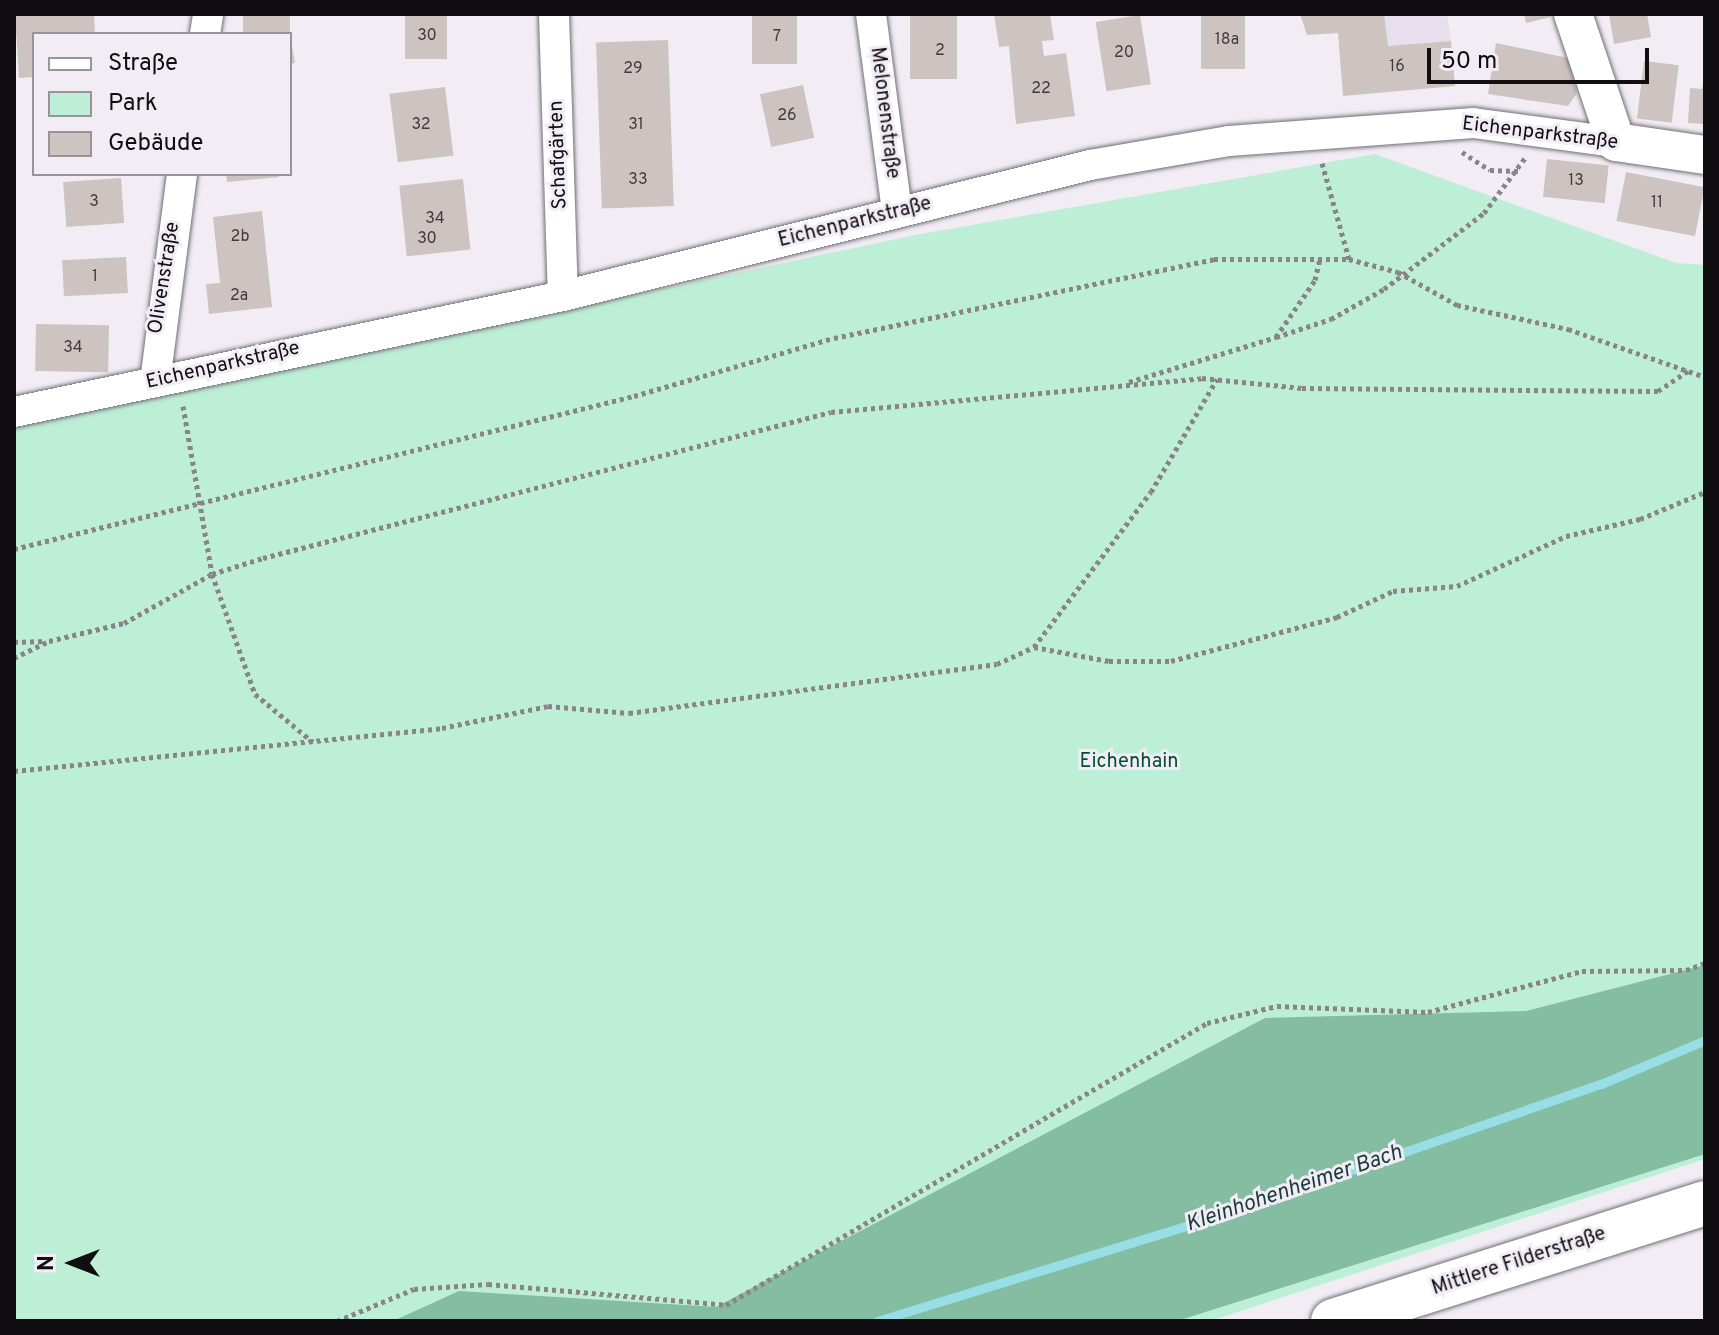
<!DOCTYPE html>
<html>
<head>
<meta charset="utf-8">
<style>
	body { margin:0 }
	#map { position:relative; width:1719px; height:1335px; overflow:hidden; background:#f2edf5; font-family:Overpass,sans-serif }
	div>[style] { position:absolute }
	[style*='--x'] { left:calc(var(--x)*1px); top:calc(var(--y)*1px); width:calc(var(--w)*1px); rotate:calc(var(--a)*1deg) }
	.built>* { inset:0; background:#e8dfee }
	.green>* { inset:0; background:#bdefd6 }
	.forest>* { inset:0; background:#84bda1 }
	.stream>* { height:9px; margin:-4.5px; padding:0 4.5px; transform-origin:4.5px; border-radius:4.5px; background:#98dfe5 }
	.building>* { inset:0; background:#cdc3c0; transform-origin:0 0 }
	.path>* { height:5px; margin-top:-2.5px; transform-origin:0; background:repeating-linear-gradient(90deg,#88848a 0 4px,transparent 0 8px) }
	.roads { filter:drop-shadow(0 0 2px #726e75) drop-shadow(0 0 2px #726e75) }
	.minor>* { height:30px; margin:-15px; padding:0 15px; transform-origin:15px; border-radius:15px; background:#fff }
	.tertiary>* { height:38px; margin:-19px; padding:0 19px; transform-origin:19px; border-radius:19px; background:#fff }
	.secondary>* { height:44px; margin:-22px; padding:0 22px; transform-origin:22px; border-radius:22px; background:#fff }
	span { translate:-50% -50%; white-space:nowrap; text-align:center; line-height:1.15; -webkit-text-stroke:6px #f2edf5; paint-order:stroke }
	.number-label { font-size:16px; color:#3f3b3d }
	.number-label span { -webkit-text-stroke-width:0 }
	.street-label { font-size:20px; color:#100e11 }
	.park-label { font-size:20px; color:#034f35 }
	.water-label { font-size:22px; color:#193c3f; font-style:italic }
	.frame { position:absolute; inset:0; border:16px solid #100e11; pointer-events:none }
	.legend { position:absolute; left:32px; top:32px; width:260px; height:144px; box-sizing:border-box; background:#f2edf5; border:2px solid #98949a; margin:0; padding:10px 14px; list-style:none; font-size:24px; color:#100e11 }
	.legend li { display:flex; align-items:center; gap:16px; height:40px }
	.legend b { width:40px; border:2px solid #98949a }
	.north { position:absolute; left:32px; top:1223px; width:80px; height:80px; -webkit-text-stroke:6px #f2edf5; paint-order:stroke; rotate:270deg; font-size:22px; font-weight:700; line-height:32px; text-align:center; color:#100e11 }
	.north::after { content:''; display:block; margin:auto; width:28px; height:36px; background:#100e11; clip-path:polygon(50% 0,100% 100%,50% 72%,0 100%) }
	.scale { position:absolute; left:1427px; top:48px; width:222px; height:36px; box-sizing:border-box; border:4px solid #100e11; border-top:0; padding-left:10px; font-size:24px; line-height:28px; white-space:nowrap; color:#100e11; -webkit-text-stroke:6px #f2edf5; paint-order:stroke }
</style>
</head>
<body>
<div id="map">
	<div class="built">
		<i style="clip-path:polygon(1300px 14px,1447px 14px,1451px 41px,1374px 47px,1372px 31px,1307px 35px)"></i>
	</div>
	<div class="green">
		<i style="clip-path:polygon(1375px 154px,1676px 263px,1705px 265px,1705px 1159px,1210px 1321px,14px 1321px,14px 426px,915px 235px)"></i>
	</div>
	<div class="forest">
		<i style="clip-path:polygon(1705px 965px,1705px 1154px,1177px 1321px,393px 1321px,459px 1291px,716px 1307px,1265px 1018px,1526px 1011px)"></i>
	</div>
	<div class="stream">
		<i style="--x:877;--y:1321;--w:361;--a:-17.1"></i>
		<i style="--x:1222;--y:1215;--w:401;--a:-19.1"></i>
		<i style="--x:1601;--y:1084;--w:113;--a:-22.9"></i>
	</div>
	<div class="building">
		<i style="clip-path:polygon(15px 14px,94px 14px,95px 34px,34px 34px,34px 77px,19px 78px)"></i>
		<i style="left:243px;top:14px;width:47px;height:20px"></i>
		<i style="left:405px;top:14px;width:42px;height:45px"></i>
		<i style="left:752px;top:14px;width:45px;height:50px"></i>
		<i style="left:910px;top:14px;width:47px;height:65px"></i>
		<i style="clip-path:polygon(994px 14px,1050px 14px,1054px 40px,1042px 41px,1044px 56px,1066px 53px,1075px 116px,1016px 124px,1009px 46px,999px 47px)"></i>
		<i style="left:1201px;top:14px;width:44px;height:55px"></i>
		<i style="clip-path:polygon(1300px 14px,1384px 14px,1388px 46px,1451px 41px,1455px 86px,1343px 96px,1338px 33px,1307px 35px)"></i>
		<i style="clip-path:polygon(1524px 14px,1550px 14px,1551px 17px,1526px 23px)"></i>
		<i style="clip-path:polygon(1609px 14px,1647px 14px,1651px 37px,1614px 44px)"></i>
		<i style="left:1140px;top:15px;width:70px;height:45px;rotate:81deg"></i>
		<i style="clip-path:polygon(290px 35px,295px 63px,290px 64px)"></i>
		<i style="left:668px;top:40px;width:166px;height:72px;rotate:88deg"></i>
		<i style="clip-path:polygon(1496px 43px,1568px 58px,1577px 93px,1568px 106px,1488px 94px)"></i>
		<i style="left:1644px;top:61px;width:35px;height:58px;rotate:7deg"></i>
		<i style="clip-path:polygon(1705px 76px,1705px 124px,1688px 123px,1690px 88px,1702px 89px)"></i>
		<i style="left:803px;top:85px;width:54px;height:44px;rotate:78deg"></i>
		<i style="left:445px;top:87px;width:69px;height:56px;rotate:83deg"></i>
		<i style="left:1547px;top:159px;width:62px;height:38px;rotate:6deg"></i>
		<i style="left:1626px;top:172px;width:80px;height:50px;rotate:11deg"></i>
		<i style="clip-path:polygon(226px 174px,278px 174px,279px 177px,227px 182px)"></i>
		<i style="left:121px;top:178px;width:45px;height:58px;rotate:86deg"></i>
		<i style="left:463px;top:179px;width:71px;height:64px;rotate:84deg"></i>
		<i style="clip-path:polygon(262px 211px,272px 307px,209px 314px,206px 284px,220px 283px,213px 217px)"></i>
		<i style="left:126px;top:257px;width:36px;height:64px;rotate:87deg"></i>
		<i style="left:36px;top:324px;width:73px;height:47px;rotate:1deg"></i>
	</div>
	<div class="path">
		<i style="--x:1462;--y:152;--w:33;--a:33"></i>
		<i style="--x:1490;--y:170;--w:28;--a:2"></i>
		<i style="--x:1322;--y:163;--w:100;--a:74.3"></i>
		<i style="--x:1276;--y:337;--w:58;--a:-18.1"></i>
		<i style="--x:1331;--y:319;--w:61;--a:-29.5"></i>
		<i style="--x:1384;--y:289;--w:126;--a:-37.2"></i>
		<i style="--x:1484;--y:213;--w:69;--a:-53.3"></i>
		<i style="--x:1129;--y:382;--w:154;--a:-17"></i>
		<i style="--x:1276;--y:337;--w:69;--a:-55.6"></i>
		<i style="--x:1315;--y:280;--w:22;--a:-77"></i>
		<i style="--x:183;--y:406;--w:170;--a:80.2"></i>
		<i style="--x:212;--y:574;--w:127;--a:70.3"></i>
		<i style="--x:255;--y:694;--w:75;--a:39.6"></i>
		<i style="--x:14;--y:549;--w:639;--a:-13.86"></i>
		<i style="--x:634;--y:396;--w:208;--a:-16.2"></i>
		<i style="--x:834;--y:338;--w:388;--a:-11.7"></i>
		<i style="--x:1214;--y:259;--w:135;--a:0"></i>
		<i style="--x:1349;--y:259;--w:51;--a:14.9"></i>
		<i style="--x:1398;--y:272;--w:68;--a:29.2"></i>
		<i style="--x:1457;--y:305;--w:114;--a:12.2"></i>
		<i style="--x:1568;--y:329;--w:145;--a:19.3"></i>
		<i style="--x:14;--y:642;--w:31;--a:-2"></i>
		<i style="--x:1034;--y:647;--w:194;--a:-53"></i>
		<i style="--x:1151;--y:492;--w:131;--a:-59.7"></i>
		<i style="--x:14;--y:658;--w:39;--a:-26"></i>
		<i style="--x:49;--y:641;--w:77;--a:-13.5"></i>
		<i style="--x:124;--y:623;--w:101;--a:-29.1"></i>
		<i style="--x:212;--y:574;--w:53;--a:-17.4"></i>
		<i style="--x:263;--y:558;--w:586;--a:-14.42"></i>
		<i style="--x:831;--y:412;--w:373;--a:-5.2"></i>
		<i style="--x:1202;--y:378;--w:100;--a:5.7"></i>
		<i style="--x:1302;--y:388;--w:356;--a:0.5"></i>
		<i style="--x:1658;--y:391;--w:37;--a:-34"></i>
		<i style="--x:14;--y:771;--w:430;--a:-5.7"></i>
		<i style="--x:442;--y:728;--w:108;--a:-11.7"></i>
		<i style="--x:548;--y:706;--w:81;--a:4.9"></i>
		<i style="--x:629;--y:713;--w:371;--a:-7.6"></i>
		<i style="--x:997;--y:664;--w:41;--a:-24.7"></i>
		<i style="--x:1034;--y:647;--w:76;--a:10.6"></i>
		<i style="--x:1109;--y:661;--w:62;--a:0"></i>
		<i style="--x:1171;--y:661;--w:172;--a:-14.8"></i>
		<i style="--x:1337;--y:617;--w:62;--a:-24.9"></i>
		<i style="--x:1393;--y:591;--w:64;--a:-4.5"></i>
		<i style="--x:1457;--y:586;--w:120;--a:-24.6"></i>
		<i style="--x:1566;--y:536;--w:76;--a:-12.9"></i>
		<i style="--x:1640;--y:519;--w:70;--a:-22.6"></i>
		<i style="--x:337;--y:1321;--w:83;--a:-22.6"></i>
		<i style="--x:414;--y:1289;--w:74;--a:-3.9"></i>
		<i style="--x:488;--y:1284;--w:239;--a:5"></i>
		<i style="--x:726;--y:1305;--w:558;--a:-30.38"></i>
		<i style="--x:1207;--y:1023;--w:72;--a:-13.7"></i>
		<i style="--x:1277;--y:1006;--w:151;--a:2.3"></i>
		<i style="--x:1428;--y:1012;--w:159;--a:-14.9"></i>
		<i style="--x:1582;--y:971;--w:104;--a:-0.6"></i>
		<i style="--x:1686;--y:970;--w:20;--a:-20"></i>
	</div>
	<div class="roads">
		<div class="minor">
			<i style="--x:554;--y:14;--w:282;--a:88.2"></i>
			<i style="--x:871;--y:14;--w:200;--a:82.5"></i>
			<i style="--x:205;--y:34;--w:20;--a:-81"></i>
			<i style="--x:155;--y:382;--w:210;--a:-82.6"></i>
			<i style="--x:14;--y:412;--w:561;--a:-11.93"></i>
			<i style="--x:563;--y:296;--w:543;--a:-13.96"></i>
			<i style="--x:1090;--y:165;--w:141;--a:-9.8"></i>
			<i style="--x:1229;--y:141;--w:245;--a:-4.2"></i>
			<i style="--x:1473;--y:123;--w:144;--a:7.6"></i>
		</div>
		<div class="tertiary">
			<i style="--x:1573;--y:14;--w:135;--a:71.4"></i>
			<i style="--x:1616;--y:142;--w:90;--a:8.3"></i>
		</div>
		<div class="secondary">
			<i style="--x:1333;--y:1321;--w:390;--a:-17.6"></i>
		</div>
	</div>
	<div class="number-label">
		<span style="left:427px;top:36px">30</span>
		<span style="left:777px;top:37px">7</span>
		<span style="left:1227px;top:40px">18a</span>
		<span style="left:940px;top:51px">2</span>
		<span style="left:1124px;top:53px">20</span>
		<span style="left:1397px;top:67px">16</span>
		<span style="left:633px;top:69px">29</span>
		<span style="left:1041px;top:89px">22</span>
		<span style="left:787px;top:116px">26</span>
		<span style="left:421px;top:125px">32</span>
		<span style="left:636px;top:125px">31</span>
		<span style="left:638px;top:180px">33</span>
		<span style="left:1576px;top:181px">13</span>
		<span style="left:94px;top:202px">3</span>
		<span style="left:1657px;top:203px">11</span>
		<span style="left:435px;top:219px">34</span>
		<span style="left:240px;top:237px">2b</span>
		<span style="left:427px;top:239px">30</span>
		<span style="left:95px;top:277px">1</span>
		<span style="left:239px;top:296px">2a</span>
		<span style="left:73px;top:348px">34</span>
	</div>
	<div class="street-label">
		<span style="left:884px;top:113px;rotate:83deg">Melonenstraße</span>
		<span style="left:1540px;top:134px;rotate:7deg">Eichenparkstraße</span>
		<span style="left:559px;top:155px;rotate:-92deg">Schafgärten</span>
		<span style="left:855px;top:223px;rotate:-14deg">Eichenparkstraße</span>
		<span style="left:165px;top:278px;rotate:-81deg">Olivenstraße</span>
		<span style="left:223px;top:366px;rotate:-13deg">Eichenparkstraße</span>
		<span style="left:1519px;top:1262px;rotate:-18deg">Mittlere Filderstraße</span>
	</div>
	<div class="park-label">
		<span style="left:1129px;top:762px">Eichenhain</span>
	</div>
	<div class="water-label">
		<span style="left:1294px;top:1189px;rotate:-19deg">Kleinhohenheimer Bach</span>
	</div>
	<div class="frame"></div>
	<ul class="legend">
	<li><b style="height:10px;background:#fff"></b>Straße</li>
	<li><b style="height:22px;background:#bdefd6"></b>Park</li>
	<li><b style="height:22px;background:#cdc3c0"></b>Gebäude</li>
	</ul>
	<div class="north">N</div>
	<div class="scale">50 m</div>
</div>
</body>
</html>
